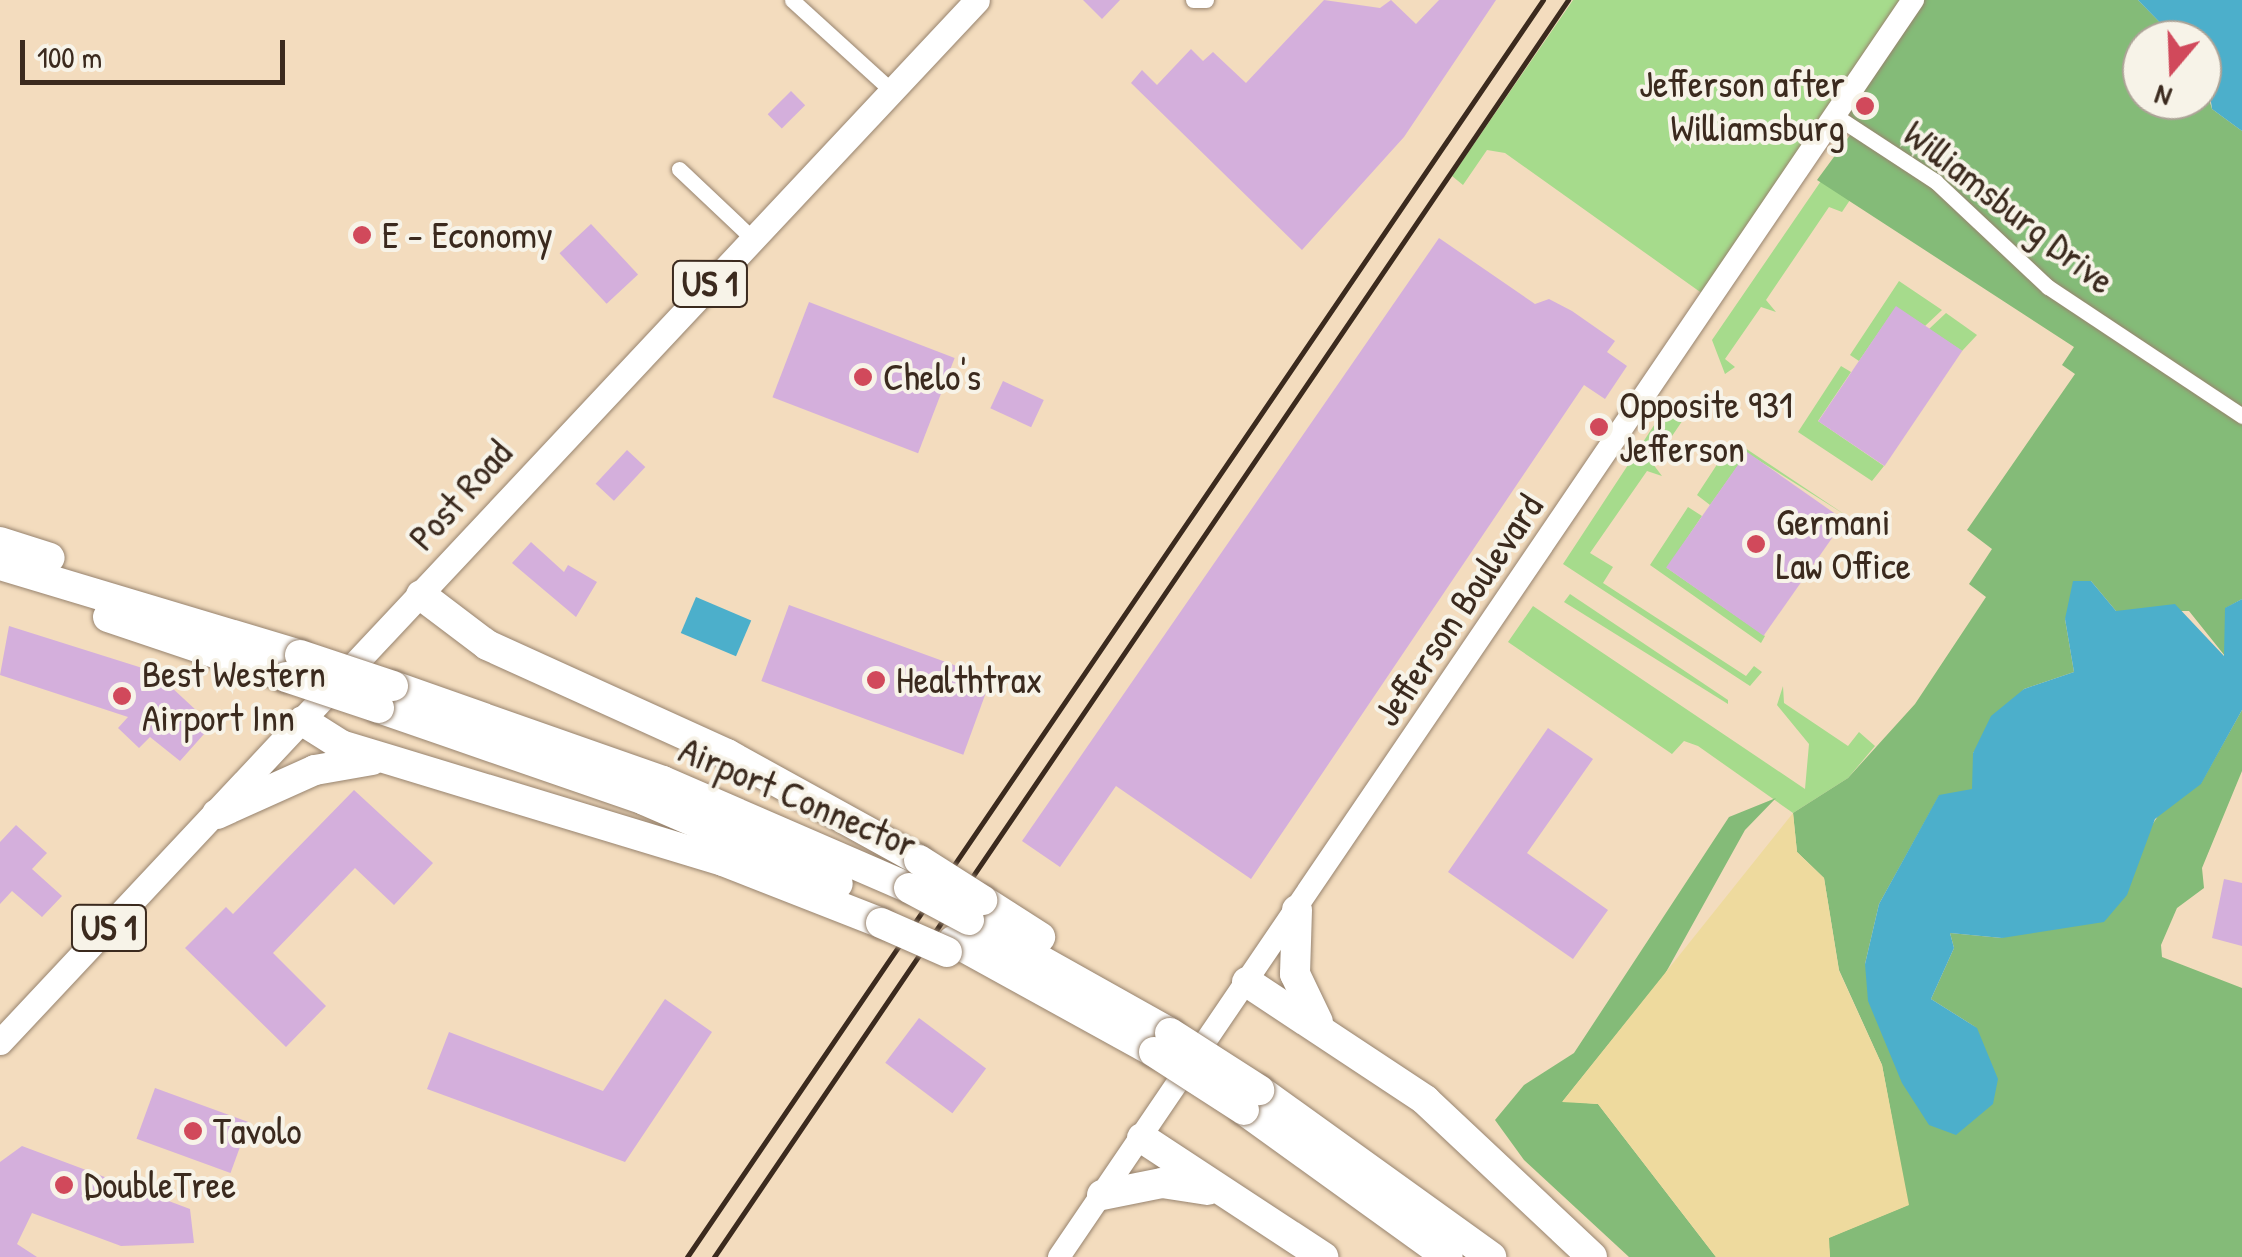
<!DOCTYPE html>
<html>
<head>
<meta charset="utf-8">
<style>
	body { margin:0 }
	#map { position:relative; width:2242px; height:1257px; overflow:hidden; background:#f3dcbe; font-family:"Patrick Hand",sans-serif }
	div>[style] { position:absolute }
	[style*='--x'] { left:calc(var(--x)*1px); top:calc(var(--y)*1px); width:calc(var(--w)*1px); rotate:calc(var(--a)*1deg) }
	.green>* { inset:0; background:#a6db8c }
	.forest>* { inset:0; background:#84bb78 }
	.sand>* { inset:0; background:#eeda9e }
	.water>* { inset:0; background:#4cafcb; transform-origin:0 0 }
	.building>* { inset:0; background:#d4afdc; transform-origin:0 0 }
	.roads { filter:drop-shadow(0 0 2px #97836e) drop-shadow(0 0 2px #97836e) }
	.street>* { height:15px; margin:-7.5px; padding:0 7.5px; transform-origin:7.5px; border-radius:7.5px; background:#fff }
	.secondary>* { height:22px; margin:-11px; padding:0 11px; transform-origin:11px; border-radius:11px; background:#fff }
	.primary>* { height:25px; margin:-12.5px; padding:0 12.5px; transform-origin:12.5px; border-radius:12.5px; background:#fff }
	.highway>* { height:30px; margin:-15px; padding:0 15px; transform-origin:15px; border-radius:15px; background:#fff }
	.rail>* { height:5px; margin:-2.5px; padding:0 2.5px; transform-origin:2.5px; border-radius:2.5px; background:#3b2a1e }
	.bridges { filter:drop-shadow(0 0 2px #97836e) drop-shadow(0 0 2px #97836e) }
	.highway-bridge>* { height:30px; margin:-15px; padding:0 15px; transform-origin:15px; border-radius:15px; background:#fff }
	.dots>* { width:28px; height:28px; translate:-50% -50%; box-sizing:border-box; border:5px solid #f7f3e8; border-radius:50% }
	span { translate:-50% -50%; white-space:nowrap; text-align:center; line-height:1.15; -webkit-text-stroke:8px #f7f3e8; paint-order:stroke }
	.shield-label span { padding:2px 8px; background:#f7f3e8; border:2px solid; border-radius:8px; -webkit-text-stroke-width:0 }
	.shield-label { font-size:35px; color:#3b2a1e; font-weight:700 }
	.poi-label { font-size:38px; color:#3b2a1e }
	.right { translate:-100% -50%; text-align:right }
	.left { translate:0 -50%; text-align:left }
	.street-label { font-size:38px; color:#3b2a1e }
	.north { position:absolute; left:2122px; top:20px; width:100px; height:100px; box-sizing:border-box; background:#f7f3e8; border:2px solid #aca397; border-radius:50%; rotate:199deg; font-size:28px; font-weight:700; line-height:40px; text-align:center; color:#3b2a1e }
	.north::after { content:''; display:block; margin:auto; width:35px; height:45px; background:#d1495b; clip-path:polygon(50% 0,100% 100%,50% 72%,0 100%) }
	.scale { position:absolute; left:20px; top:40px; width:265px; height:45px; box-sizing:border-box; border:5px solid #3b2a1e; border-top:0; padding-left:12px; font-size:30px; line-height:35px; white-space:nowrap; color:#3b2a1e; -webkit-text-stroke:8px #f7f3e8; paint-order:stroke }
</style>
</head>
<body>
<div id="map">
	<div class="green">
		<i style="clip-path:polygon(1573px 0,1912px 0,1710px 299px,1505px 153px,1487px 150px,1463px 185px,1452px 176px)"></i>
		<i style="clip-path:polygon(1821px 181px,1852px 197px,1842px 212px,1829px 207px,1766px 300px,1776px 312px,1761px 307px,1725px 359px,1735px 367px,1725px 374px,1712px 340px)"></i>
		<i style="clip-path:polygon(1899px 281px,1942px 310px,1925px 326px,1896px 307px,1859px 361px,1850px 355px)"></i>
		<i style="clip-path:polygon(1946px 313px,1977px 335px,1962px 351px,1929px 329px)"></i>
		<i style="clip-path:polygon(1841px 366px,1851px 372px,1818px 421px,1884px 466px,1872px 481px,1798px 432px)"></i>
		<i style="clip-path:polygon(1680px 402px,1705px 414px,1689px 411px,1653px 464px,1662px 476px,1647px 471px,1590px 553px,1613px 567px,1603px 583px,1746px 676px,1754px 666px,1762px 672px,1750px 686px,1563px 564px,1666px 407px)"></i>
		<i style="clip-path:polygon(1733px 440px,1847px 516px,1747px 453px,1710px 505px,1697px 495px)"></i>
		<i style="clip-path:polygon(1688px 507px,1702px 516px,1667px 568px,1765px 636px,1761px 643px,1650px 565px)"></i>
		<i style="clip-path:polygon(1570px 594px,1728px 700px,1728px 704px,1564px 602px)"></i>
		<i style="clip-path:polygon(1533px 606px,1805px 789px,1809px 744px,1777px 705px,1783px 686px,1784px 703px,1848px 746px,1859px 732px,1875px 746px,1848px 778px,1793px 813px,1698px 746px,1684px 741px,1672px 754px,1508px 642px)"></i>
	</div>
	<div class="forest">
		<i style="clip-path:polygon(1915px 0,2138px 0,2177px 40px,2142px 40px,2142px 100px,2202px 100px,2202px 76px,2212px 109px,2242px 131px,2242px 599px,2226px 608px,2225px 656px,2189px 611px,2116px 611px,2091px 581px,2065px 619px,2074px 672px,2024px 689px,1973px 753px,1973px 790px,1939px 796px,1879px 904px,1865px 964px,1977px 1028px,1931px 999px,1954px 948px,1950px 933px,2002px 938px,2146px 834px,2168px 801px,2201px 783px,2242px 710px,2242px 771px,2202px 868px,2204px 888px,2177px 908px,2161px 945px,2162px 957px,2242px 988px,2242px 1257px,1830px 1257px,1828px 1238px,1908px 1205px,1882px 1065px,1839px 970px,1824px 878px,1797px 852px,1793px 813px,1848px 778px,1915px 704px,1986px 597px,1969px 584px,1992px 549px,1967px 530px,2075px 374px,2062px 365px,2074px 347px,1817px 180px,1853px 131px,1836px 115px)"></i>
		<i style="clip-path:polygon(1776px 798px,1745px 830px,1665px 974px,1563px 1101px,1598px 1104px,1716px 1257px,1629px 1257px,1524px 1160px,1495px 1120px,1524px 1085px,1574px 1053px,1729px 817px)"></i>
	</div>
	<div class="sand">
		<i style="clip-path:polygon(1793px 813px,1797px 852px,1824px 878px,1839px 971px,1882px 1065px,1909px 1205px,1829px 1238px,1830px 1257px,1716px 1257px,1598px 1104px,1562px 1102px)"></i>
	</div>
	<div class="water">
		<i style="clip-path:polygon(2138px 0,2242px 0,2242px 131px,2212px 109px,2202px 40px,2177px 40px)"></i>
		<i style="clip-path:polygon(2073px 581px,2091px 581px,2116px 611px,2175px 604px,2224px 656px,2225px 608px,2242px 599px,2242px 710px,2201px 784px,2155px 819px,2127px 895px,2104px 922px,2002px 938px,1950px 933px,1954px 948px,1931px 999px,1977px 1028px,1998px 1079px,1993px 1104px,1956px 1135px,1929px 1125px,1902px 1083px,1868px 1001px,1865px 964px,1879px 904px,1939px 795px,1972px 789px,1973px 753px,1991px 716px,2024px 689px,2074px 672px,2065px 619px)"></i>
		<i style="left:696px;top:597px;width:60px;height:39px;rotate:23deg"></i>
	</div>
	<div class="building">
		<i style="clip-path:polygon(1083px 0,1120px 0,1102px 19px)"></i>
		<i style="clip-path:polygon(1324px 0,1380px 8px,1391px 0,1416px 24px,1439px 0,1496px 0,1404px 137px,1302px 250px,1131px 83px,1142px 70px,1157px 85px,1191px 49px,1203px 61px,1213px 52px,1246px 83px)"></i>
		<i style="left:791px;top:91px;width:20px;height:33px;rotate:45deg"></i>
		<i style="left:591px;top:224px;width:69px;height:43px;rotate:47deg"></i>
		<i style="clip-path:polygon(1439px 238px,1535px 304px,1549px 299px,1572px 311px,1615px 341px,1607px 352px,1627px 366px,1605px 399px,1584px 385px,1251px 879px,1116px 786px,1060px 867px,1022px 841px)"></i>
		<i style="left:809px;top:302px;width:156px;height:102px;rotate:21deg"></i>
		<i style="left:1896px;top:306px;width:80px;height:139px;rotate:34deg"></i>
		<i style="left:1003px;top:381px;width:45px;height:30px;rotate:25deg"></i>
		<i style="left:627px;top:450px;width:25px;height:46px;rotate:43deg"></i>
		<i style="left:1747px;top:452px;width:119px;height:141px;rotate:35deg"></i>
		<i style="clip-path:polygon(531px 542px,564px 572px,568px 565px,597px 582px,576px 617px,512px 563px)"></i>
		<i style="left:789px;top:605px;width:215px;height:81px;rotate:20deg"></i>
		<i style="clip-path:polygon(9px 626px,155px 672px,212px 725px,180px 761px,150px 737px,139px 748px,118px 728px,128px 717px,0 675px)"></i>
		<i style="clip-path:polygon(1548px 728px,1593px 759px,1527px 853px,1608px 910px,1573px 959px,1448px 872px)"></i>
		<i style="clip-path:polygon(354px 790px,433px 863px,394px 905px,355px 868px,273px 953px,326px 1006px,286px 1047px,185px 948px,226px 907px,233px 914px)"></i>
		<i style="clip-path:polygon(16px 825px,47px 853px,32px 869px,62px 896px,42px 917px,12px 891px,0 904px,0 842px)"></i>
		<i style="clip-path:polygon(2224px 879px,2242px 883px,2242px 946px,2212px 938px)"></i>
		<i style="clip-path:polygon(665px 999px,712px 1032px,625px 1162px,427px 1089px,449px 1032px,603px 1091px)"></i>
		<i style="left:919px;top:1018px;width:84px;height:56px;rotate:37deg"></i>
		<i style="left:155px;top:1088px;width:100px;height:54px;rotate:20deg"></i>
		<i style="clip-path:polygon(22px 1146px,190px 1209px,194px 1243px,121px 1246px,32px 1213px,17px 1244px,37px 1257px,0 1257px,0 1162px)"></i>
	</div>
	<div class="roads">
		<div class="street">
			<i style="--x:792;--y:0;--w:137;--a:42.3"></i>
			<i style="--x:1193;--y:0;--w:13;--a:0"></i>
			<i style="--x:1834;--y:115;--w:121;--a:33.2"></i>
			<i style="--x:1935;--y:181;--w:155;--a:43.2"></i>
			<i style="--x:2048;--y:287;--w:233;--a:33.6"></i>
			<i style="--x:679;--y:169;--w:102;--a:43.4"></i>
		</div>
		<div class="secondary">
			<i style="--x:1059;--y:1257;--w:1520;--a:-55.81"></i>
		</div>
		<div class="primary">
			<i style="--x:0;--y:1042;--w:1428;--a:-46.84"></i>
		</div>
		<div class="highway">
			<i style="--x:0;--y:542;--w:52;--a:17.7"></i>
			<i style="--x:0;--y:565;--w:313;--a:16.7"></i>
			<i style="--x:421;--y:595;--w:83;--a:37.1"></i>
			<i style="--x:487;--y:645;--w:264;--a:24.4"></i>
			<i style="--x:727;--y:754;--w:219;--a:28.9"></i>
			<i style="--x:108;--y:617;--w:188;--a:18.6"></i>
			<i style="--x:393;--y:686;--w:286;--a:19.4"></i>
			<i style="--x:663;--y:781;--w:268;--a:23.5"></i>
			<i style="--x:379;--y:708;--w:281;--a:19.1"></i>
			<i style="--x:644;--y:800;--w:211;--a:23.4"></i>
			<i style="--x:303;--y:721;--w:45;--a:32.3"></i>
			<i style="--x:341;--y:745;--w:399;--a:16.9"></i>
			<i style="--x:723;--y:861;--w:170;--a:21.4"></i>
			<i style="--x:217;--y:814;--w:107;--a:-24.2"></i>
			<i style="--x:315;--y:770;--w:58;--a:-10"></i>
			<i style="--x:982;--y:900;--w:69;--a:32.5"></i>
			<i style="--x:1297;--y:910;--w:64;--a:91.8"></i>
			<i style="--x:1295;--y:974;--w:53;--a:64.4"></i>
			<i style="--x:969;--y:920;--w:231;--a:29.3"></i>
			<i style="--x:953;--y:941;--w:230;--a:28.9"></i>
			<i style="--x:1247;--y:982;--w:214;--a:33.5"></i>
			<i style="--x:1425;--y:1100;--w:229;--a:43.2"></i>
			<i style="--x:1259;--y:1090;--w:286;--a:35.7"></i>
			<i style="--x:1244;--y:1110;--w:251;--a:35.8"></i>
			<i style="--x:1142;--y:1138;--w:217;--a:33.3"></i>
			<i style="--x:1102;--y:1195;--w:61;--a:-11.3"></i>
			<i style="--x:1162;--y:1183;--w:46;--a:8.8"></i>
		</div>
	</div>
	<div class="rail">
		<i style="--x:687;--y:1257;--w:1521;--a:-55.75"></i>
		<i style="--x:714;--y:1257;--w:1520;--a:-55.81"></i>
	</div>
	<div class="bridges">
		<div class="highway-bridge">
			<i style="--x:300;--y:655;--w:98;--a:18.4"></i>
			<i style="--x:286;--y:677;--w:98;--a:18.4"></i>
			<i style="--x:919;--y:860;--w:75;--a:32.4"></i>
			<i style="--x:909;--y:888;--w:68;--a:28.1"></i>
			<i style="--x:881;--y:923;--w:72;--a:23.7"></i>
			<i style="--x:1170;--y:1033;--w:106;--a:32.6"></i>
			<i style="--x:1154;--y:1052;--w:107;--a:32.8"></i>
		</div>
	</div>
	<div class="dots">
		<i style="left:1865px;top:106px;background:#d1495b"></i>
		<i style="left:362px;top:235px;background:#d1495b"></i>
		<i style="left:863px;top:377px;background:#d1495b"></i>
		<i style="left:1599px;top:427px;background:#d1495b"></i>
		<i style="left:1756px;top:544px;background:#d1495b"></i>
		<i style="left:876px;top:680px;background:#d1495b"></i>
		<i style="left:122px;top:696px;background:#d1495b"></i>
		<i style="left:193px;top:1131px;background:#d1495b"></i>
		<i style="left:64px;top:1185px;background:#d1495b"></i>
	</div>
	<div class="shield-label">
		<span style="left:710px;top:284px">US 1</span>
		<span style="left:109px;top:928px">US 1</span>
	</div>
	<div class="poi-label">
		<span class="right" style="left:1845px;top:106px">Jefferson after<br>Williamsburg</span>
		<span class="left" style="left:382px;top:235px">E - Economy</span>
		<span class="left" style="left:883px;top:377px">Chelo's</span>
		<span class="left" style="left:1619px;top:427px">Opposite 931<br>Jefferson</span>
		<span class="left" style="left:1776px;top:544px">Germani<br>Law Office</span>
		<span class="left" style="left:142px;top:696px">Best Western<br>Airport Inn</span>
		<span class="left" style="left:896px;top:680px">Healthtrax</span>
		<span class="left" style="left:213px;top:1131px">Tavolo</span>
		<span class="left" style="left:84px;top:1185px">DoubleTree</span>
	</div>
	<div class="street-label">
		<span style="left:2009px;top:207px;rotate:38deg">Williamsburg Drive</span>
		<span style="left:460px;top:495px;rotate:-48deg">Post Road</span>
		<span style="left:1458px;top:610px;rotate:-56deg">Jefferson Boulevard</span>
		<span style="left:798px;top:797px;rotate:23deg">Airport Connector</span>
	</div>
	<div class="north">N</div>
	<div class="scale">100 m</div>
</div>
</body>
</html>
